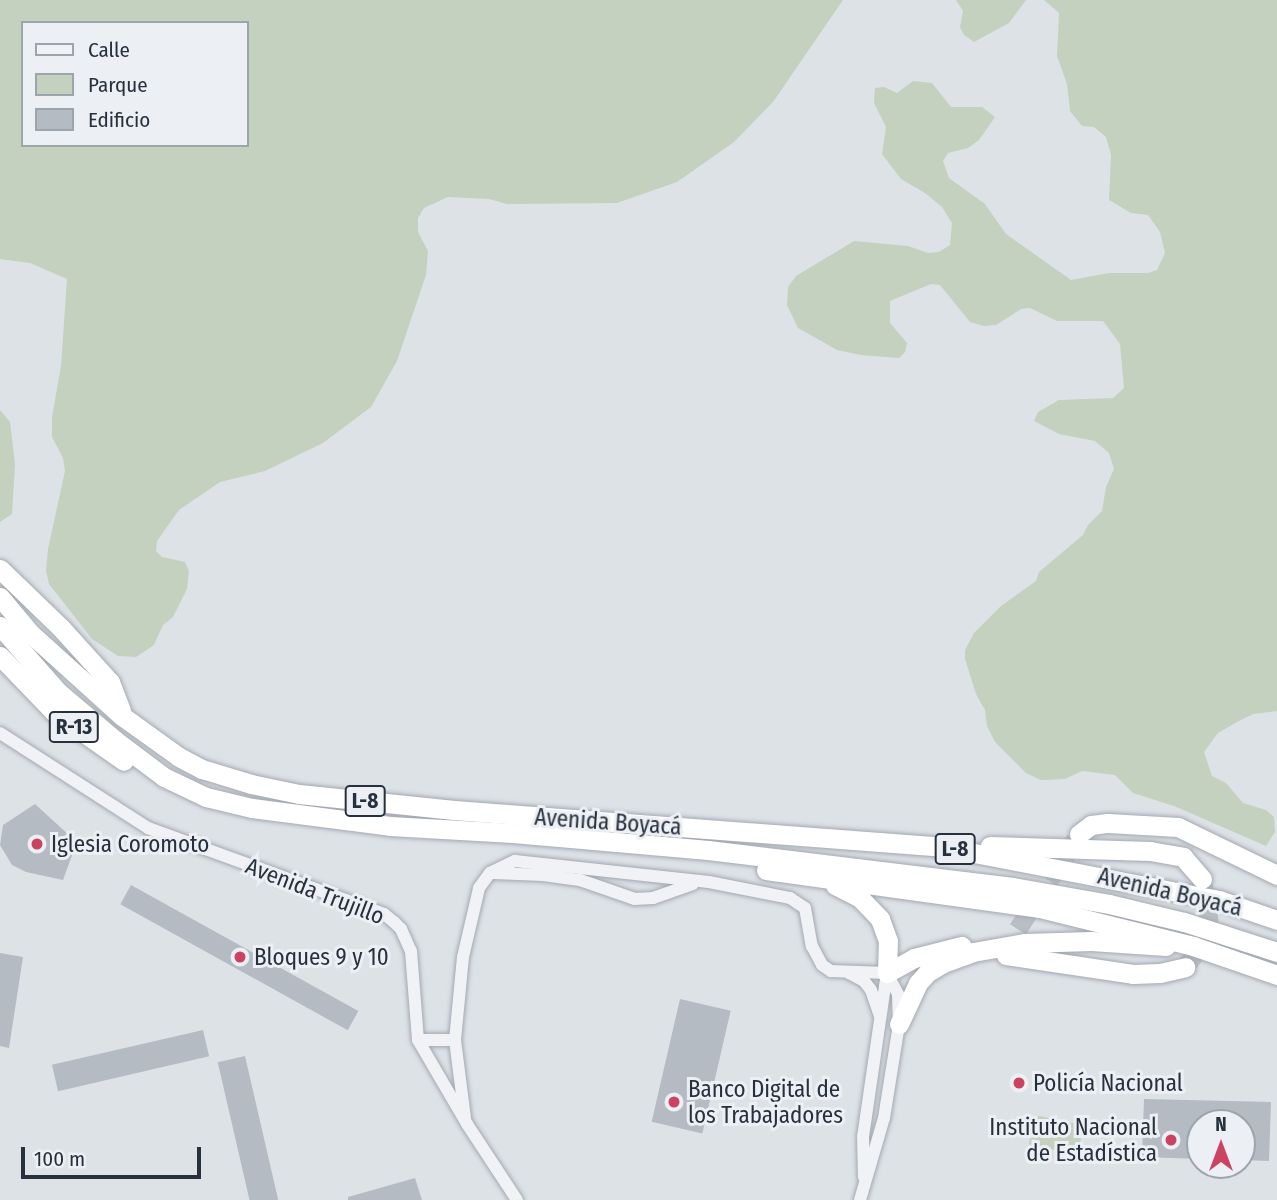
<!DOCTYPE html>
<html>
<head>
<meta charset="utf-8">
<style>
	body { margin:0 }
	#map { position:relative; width:1277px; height:1200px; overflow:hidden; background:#dde2e7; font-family:"Fira Sans Condensed",sans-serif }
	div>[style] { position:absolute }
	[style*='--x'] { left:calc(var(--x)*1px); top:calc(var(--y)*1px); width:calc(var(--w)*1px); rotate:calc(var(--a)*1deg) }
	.green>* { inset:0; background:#c4d1be; transform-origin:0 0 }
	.building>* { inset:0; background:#b4bbc3; transform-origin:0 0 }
	.highway-tunnel>* { height:19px; margin-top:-9.5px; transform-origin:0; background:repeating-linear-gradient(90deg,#b9bfc5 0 19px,transparent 0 29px) }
	.roads { filter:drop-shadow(0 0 2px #a3a9b1) drop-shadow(0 0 2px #a3a9b1) }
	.minor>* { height:12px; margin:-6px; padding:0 6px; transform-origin:6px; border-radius:6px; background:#f0f2f5 }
	.highway>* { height:19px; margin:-9.5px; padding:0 9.5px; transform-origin:9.5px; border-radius:9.5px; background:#fff }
	.dots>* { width:19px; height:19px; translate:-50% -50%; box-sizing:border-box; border:4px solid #ecf0f5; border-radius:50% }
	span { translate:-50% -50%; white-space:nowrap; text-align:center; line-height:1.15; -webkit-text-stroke:6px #ecf0f5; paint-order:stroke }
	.shield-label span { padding:2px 5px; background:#ecf0f5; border:2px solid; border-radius:5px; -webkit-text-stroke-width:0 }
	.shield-label { font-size:21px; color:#27313d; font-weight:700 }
	.street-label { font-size:23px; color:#27313d }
	.poi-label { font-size:23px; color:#27313d }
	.left { translate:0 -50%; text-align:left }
	.right { translate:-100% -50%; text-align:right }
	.legend { position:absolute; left:21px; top:21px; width:228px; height:126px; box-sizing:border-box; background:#ecf0f5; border:2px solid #9da4ab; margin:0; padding:9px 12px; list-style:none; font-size:21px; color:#27313d }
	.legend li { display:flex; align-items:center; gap:14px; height:35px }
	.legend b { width:35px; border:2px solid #9da4ab }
	.north { position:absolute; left:1186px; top:1109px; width:70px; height:70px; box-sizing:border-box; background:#ecf0f5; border:2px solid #9da4ab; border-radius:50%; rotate:0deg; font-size:19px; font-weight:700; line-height:28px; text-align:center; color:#27313d }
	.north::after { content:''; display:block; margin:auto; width:24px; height:32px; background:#cc4262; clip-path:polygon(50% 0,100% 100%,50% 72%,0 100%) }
	.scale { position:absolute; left:21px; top:1147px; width:180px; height:32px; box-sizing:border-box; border:4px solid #27313d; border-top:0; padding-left:9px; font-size:21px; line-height:24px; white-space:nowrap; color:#27313d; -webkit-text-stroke:5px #ecf0f5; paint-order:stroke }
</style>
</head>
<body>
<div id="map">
	<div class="green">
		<i style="clip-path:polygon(evenodd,0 0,843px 0,773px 102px,734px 142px,677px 182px,617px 203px,507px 204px,489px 199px,448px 197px,424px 208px,418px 218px,418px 232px,428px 251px,426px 275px,397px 361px,371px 407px,323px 443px,265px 471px,220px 482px,179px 510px,157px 541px,156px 551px,162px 557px,185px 562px,189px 571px,187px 589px,173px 617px,163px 625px,154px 645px,136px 657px,118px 656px,92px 639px,49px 584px,46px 571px,48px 549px,65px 471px,63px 458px,52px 437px,52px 417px,61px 366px,67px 279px,30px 263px,0 259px,0 0,23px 23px,247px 23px,247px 145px,23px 145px,23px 23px)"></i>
		<i style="clip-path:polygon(956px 0,1026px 0,1009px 23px,974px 42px,964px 35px,960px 27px,963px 11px)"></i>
		<i style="clip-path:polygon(1044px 0,1277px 0,1277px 711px,1253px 714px,1237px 722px,1218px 733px,1204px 752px,1212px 776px,1226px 783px,1243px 803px,1266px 810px,1274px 817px,1275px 832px,1266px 846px,1174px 806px,1133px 793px,1115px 775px,1082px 771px,1065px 779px,1041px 780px,1026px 773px,995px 742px,987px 726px,985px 710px,976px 694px,965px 659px,965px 650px,974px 633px,1001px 606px,1036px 581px,1039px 572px,1083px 535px,1088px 525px,1102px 511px,1106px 487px,1114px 469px,1109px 453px,1095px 441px,1059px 434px,1034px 421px,1038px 412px,1059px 400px,1113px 398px,1124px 388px,1120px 344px,1103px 321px,1057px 321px,1030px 308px,1021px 309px,996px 325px,984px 326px,970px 322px,940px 285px,931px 284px,890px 301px,890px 323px,907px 343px,905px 352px,899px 358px,861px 355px,837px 350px,798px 328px,787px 305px,788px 287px,796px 276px,854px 241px,908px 246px,928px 253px,939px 252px,950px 245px,952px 223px,942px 207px,925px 193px,901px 179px,882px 154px,886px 127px,874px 103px,875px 88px,884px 87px,897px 93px,913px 81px,932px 83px,951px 107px,982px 107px,995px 117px,979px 140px,968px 148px,948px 153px,943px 161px,949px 178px,985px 204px,1006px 234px,1071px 280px,1109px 273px,1148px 273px,1157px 270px,1165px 253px,1160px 232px,1148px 215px,1131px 213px,1109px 200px,1111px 155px,1106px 137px,1094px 127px,1082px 126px,1070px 111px,1067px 84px,1057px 56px,1059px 13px)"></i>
		<i style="clip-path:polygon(0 410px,10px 422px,15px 464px,12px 514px,0 522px)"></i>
		<i style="left:1035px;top:1115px;width:50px;height:30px;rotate:12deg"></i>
	</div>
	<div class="building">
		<i style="clip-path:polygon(35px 804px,70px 836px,78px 839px,63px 880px,26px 872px,12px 865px,0 845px,3px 825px)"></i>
		<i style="left:131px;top:885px;width:260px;height:22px;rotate:29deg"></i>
		<i style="clip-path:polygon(0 953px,23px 957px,9px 1048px,0 1046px)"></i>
		<i style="left:680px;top:999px;width:52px;height:126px;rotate:13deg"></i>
		<i style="left:203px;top:1030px;width:27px;height:155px;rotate:77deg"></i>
		<i style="left:245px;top:1056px;width:148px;height:28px;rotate:77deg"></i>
		<i style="clip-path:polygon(1144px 1099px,1271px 1102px,1269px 1161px,1242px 1160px,1242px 1123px,1200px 1123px,1200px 1159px,1142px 1157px)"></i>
		<i style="clip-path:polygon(415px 1178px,422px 1200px,348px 1200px,348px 1197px)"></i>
	</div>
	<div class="highway-tunnel">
		<i style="--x:1018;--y:929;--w:112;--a:-57.4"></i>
		<i style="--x:1185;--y:967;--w:24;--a:-52"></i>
		<i style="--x:1200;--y:948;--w:26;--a:-69"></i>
		<i style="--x:1209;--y:924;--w:22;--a:-93"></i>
		<i style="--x:1208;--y:902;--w:18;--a:-106"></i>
	</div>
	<div class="roads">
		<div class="minor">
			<i style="--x:0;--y:733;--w:176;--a:32.7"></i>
			<i style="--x:148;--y:828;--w:251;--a:20"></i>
			<i style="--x:384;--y:914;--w:13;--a:39"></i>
			<i style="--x:394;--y:922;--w:10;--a:45"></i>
			<i style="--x:401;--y:929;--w:24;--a:66"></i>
			<i style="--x:411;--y:951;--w:89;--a:85.5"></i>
			<i style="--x:418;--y:1040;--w:97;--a:59.7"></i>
			<i style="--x:467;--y:1124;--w:91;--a:56.7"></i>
			<i style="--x:494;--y:873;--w:49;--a:2.3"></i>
			<i style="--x:543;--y:875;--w:37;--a:8"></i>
			<i style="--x:580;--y:880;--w:58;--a:19.1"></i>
			<i style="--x:635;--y:899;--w:18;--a:-3"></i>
			<i style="--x:653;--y:898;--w:42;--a:-19.3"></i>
			<i style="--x:849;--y:973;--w:17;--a:28"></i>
			<i style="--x:864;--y:981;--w:11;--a:52"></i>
			<i style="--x:871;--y:990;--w:28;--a:71"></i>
			<i style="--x:418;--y:1040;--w:37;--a:0"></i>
			<i style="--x:465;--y:1118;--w:79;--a:-97.3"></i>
			<i style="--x:455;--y:1040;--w:83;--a:-84.5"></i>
			<i style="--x:463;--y:957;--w:71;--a:-76.9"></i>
			<i style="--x:479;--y:888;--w:19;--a:-54"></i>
			<i style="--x:490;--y:873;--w:28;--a:-26"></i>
			<i style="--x:515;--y:861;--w:195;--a:6.2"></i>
			<i style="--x:709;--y:882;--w:83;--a:11.2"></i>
			<i style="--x:790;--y:898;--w:18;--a:34"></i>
			<i style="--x:805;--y:908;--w:39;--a:80"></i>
			<i style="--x:812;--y:946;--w:21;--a:62"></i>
			<i style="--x:822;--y:965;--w:11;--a:34"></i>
			<i style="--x:831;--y:971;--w:56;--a:2"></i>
			<i style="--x:864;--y:1177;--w:40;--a:-91.4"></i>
			<i style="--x:863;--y:1137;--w:166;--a:-81.7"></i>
			<i style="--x:860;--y:1200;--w:85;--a:-73.7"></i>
			<i style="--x:884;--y:1118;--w:95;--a:-80.9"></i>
			<i style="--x:899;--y:1024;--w:30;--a:-92"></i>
			<i style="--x:898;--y:994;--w:24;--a:-118"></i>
		</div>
		<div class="highway">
			<i style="--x:0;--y:569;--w:85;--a:44"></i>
			<i style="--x:61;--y:628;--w:73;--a:47.8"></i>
			<i style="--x:110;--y:682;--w:31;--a:69"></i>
			<i style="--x:0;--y:597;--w:47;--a:50.2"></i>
			<i style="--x:30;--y:633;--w:124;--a:42.1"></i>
			<i style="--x:122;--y:716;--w:70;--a:35.7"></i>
			<i style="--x:179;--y:757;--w:26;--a:28"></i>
			<i style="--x:202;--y:769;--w:51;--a:17"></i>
			<i style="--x:251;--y:784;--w:49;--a:11.8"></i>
			<i style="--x:299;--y:794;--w:156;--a:5.9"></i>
			<i style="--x:454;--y:810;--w:490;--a:4.3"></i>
			<i style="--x:943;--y:847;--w:281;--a:10.9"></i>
			<i style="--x:1219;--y:900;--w:61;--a:19"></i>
			<i style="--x:0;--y:626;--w:88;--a:48.7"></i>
			<i style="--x:58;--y:692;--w:76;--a:40.2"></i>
			<i style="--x:116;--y:741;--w:60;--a:36.9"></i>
			<i style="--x:164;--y:777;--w:47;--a:25.5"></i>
			<i style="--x:206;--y:797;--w:47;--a:13.4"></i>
			<i style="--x:252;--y:808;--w:139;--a:7.4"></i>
			<i style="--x:390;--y:826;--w:123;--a:3.3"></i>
			<i style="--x:513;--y:833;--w:196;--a:5"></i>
			<i style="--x:708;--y:850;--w:307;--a:6.9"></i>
			<i style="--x:1013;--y:887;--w:97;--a:10"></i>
			<i style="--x:1109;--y:904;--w:77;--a:13.5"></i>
			<i style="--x:1184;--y:922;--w:98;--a:17.9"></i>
			<i style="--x:0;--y:656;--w:78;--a:46"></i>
			<i style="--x:54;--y:712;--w:85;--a:35"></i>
			<i style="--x:1079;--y:834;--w:15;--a:-37"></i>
			<i style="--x:1091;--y:825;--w:17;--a:-7"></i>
			<i style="--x:1108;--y:823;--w:70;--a:3.3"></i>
			<i style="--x:1178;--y:827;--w:110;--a:25.9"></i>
			<i style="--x:990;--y:846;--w:160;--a:1.8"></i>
			<i style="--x:1150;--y:851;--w:34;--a:10"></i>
			<i style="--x:1183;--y:857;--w:29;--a:49"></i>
			<i style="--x:766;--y:870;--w:277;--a:7.9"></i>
			<i style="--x:1040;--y:908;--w:158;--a:13.9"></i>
			<i style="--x:1193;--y:946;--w:89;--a:19"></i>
			<i style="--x:835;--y:885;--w:28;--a:27"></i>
			<i style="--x:860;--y:898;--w:29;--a:46"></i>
			<i style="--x:880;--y:919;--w:23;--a:70"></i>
			<i style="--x:888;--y:941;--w:32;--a:92"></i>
			<i style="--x:1006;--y:955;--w:128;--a:8.5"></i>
			<i style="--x:1133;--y:974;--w:27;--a:-2"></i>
			<i style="--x:1160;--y:973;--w:26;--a:-13"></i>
			<i style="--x:887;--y:973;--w:31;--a:-29"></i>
			<i style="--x:914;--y:958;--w:49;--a:-14.3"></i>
			<i style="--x:899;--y:1024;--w:45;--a:-65.1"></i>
			<i style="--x:918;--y:983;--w:15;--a:-48"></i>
			<i style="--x:928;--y:972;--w:17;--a:-31"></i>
			<i style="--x:943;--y:963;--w:32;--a:-20"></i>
			<i style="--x:973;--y:952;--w:53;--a:-9.8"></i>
			<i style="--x:1025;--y:943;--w:66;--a:-1.7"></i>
			<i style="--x:1091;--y:941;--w:75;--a:3.8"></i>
		</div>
	</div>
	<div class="dots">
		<i style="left:37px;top:844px;background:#cc4262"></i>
		<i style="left:240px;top:957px;background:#cc4262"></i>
		<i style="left:1019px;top:1083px;background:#cc4262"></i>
		<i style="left:674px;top:1102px;background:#cc4262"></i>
		<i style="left:1171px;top:1140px;background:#cc4262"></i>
	</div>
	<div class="shield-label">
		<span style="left:74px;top:727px">R-13</span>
		<span style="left:365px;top:801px">L-8</span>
		<span style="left:955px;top:849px">L-8</span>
	</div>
	<div class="street-label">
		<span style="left:608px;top:822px;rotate:4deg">Avenida Boyacá</span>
		<span style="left:315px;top:891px;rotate:21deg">Avenida Trujillo</span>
		<span style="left:1170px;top:892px;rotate:13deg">Avenida Boyacá</span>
	</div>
	<div class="poi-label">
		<span class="left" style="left:51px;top:844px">Iglesia Coromoto</span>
		<span class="left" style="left:254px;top:957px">Bloques 9 y 10</span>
		<span class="left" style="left:1033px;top:1083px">Policía Nacional</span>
		<span class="left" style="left:688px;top:1102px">Banco Digital de<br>los Trabajadores</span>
		<span class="right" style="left:1157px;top:1140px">Instituto Nacional<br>de Estadística</span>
	</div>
	<ul class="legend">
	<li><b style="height:9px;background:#f0f2f5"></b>Calle</li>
	<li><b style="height:19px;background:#c4d1be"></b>Parque</li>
	<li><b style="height:19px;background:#b4bbc3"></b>Edificio</li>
	</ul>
	<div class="north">N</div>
	<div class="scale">100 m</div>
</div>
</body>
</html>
